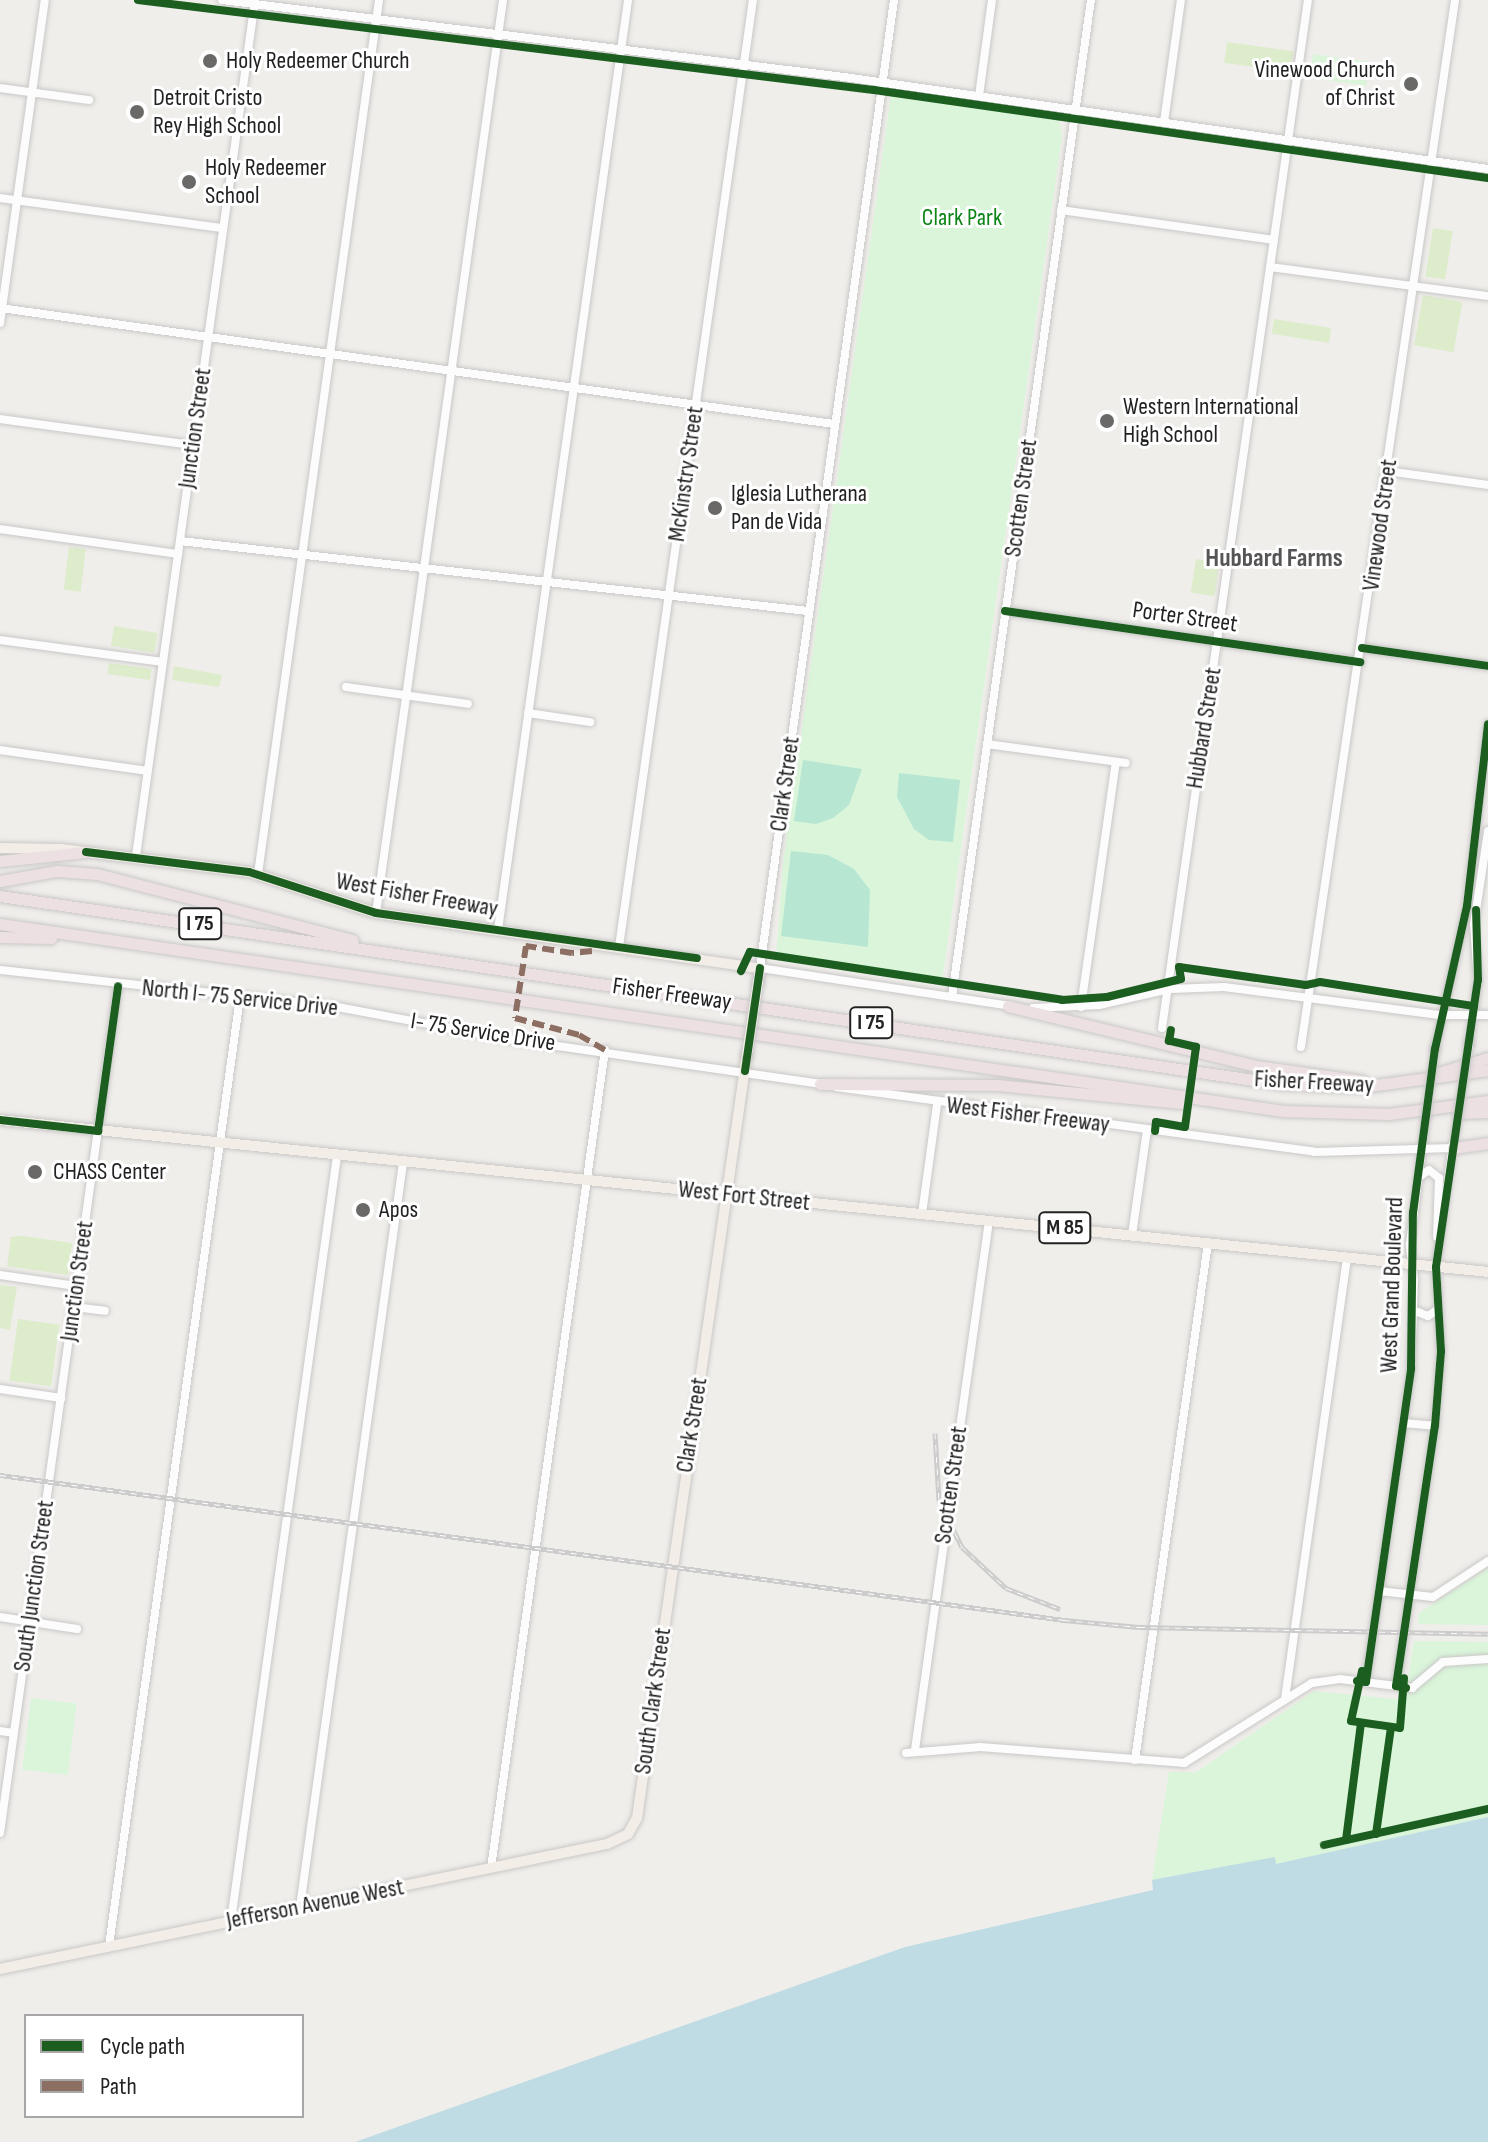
<!DOCTYPE html>
<html>
<head>
<meta charset="utf-8">
<style>
	body { margin:0 }
	#map { position:relative; width:1488px; height:2142px; overflow:hidden; background:#f0eeeb; font-family:"Sofia Sans Condensed",sans-serif }
	div>[style] { position:absolute }
	[style*='--x'] { left:calc(var(--x)*1px); top:calc(var(--y)*1px); width:calc(var(--w)*1px); rotate:calc(var(--a)*1deg) }
	.grass>* { inset:0; background:#ddeccb; transform-origin:0 0 }
	.park>* { inset:0; background:#daf5da; transform-origin:0 0 }
	.pitch>* { inset:0; background:#b7e6d2 }
	.water>* { inset:0; background:#bfdbe3 }
	.roads { filter:drop-shadow(0 0 2px #c9c8c7) drop-shadow(0 0 2px #c9c8c7) }
	.minor>* { height:8px; margin:-4px; padding:0 4px; transform-origin:4px; border-radius:4px; background:#fdfcfc }
	.major>* { height:10px; margin:-5px; padding:0 5px; transform-origin:5px; border-radius:5px; background:#f3ede7 }
	.highway>* { height:11px; margin:-5.5px; padding:0 5.5px; transform-origin:5.5px; border-radius:5.5px; background:#ece0e2 }
	.rail>* { height:5px; margin-top:-2.5px; transform-origin:0; background:repeating-linear-gradient(90deg,#fff 0 6px,#ccc 0 12px); box-sizing:border-box; border-block:2px solid #ccc }
	.bridges { filter:drop-shadow(0 0 2px #c9c8c7) drop-shadow(0 0 2px #c9c8c7) }
	.minor-bridge>* { height:8px; margin:-4px; padding:0 4px; transform-origin:4px; border-radius:4px; background:#fdfcfc }
	.major-bridge>* { height:10px; margin:-5px; padding:0 5px; transform-origin:5px; border-radius:5px; background:#f3ede7 }
	.quiet>* { height:6px; margin-top:-3px; transform-origin:0; background:repeating-linear-gradient(90deg,#8d6e63 0 12px,transparent 0 18px) }
	.cycleway>* { height:8px; margin:-4px; padding:0 4px; transform-origin:4px; border-radius:4px; background:#1b5e20 }
	.dots>* { width:22px; height:22px; translate:-50% -50%; box-sizing:border-box; border:4px solid #fff; border-radius:50% }
	span { translate:-50% -50%; white-space:nowrap; text-align:center; line-height:1.15; -webkit-text-stroke:6px #fff; paint-order:stroke }
	.shield-label span { padding:2px 6px; background:#fff; border:2px solid; border-radius:6px; -webkit-text-stroke-width:0 }
	.shield-label { font-size:22px; color:#222; font-weight:700 }
	.poi-label { font-size:24px; color:#222 }
	.left { translate:0 -50%; text-align:left }
	.right { translate:-100% -50%; text-align:right }
	.park-label { font-size:24px; color:#0c8416 }
	.street-label { font-size:24px; color:#222 }
	.neighbourhood-label { font-size:26px; color:#555; font-weight:700 }
	.legend { position:absolute; left:24px; top:2014px; width:280px; height:104px; box-sizing:border-box; background:#fff; border:2px solid #a7a7a7; margin:0; padding:10px 14px; list-style:none; font-size:24px; color:#222 }
	.legend li { display:flex; align-items:center; gap:16px; height:40px }
	.legend b { width:40px; border:2px solid #a7a7a7 }
</style>
</head>
<body>
<div id="map">
	<div class="grass">
		<i style="left:1227px;top:42px;width:67px;height:21px;rotate:8deg"></i>
		<i style="left:1433px;top:228px;width:20px;height:49px;rotate:9deg"></i>
		<i style="left:1423px;top:295px;width:40px;height:51px;rotate:10deg"></i>
		<i style="left:1274px;top:319px;width:58px;height:15px;rotate:9deg"></i>
		<i style="left:69px;top:547px;width:17px;height:43px;rotate:7deg"></i>
		<i style="left:1196px;top:559px;width:24px;height:34px;rotate:9deg"></i>
		<i style="left:114px;top:626px;width:44px;height:20px;rotate:9deg"></i>
		<i style="left:109px;top:663px;width:43px;height:11px;rotate:8deg"></i>
		<i style="clip-path:polygon(174px 666px,222px 675px,219px 687px,172px 680px)"></i>
		<i style="clip-path:polygon(23px 1236px,72px 1243px,68px 1275px,7px 1266px,11px 1237px)"></i>
		<i style="clip-path:polygon(0 1285px,17px 1287px,10px 1330px,0 1328px)"></i>
		<i style="left:18px;top:1319px;width:42px;height:62px;rotate:8deg"></i>
	</div>
	<div class="park">
		<i style="left:1313px;top:54px;width:57px;height:24px;rotate:8deg"></i>
		<i style="clip-path:polygon(891px 95px,1059px 119px,1062px 136px,942px 982px,776px 958px,783px 863px)"></i>
		<i style="clip-path:polygon(1488px 1568px,1488px 1625px,1418px 1624px,1419px 1613px)"></i>
		<i style="clip-path:polygon(1414px 1641px,1488px 1642px,1488px 1817px,1275px 1865px,1275px 1858px,1152px 1880px,1169px 1772px,1196px 1772px,1314px 1691px,1405px 1700px)"></i>
		<i style="left:31px;top:1698px;width:46px;height:72px;rotate:7deg"></i>
	</div>
	<div class="pitch">
		<i style="clip-path:polygon(803px 760px,862px 769px,849px 805px,833px 818px,816px 824px,794px 821px)"></i>
		<i style="clip-path:polygon(899px 773px,960px 780px,953px 842px,929px 840px,914px 829px,897px 797px)"></i>
		<i style="clip-path:polygon(791px 851px,828px 855px,854px 869px,870px 890px,868px 947px,781px 936px)"></i>
	</div>
	<div class="water">
		<i style="clip-path:polygon(1488px 1817px,1488px 2142px,355px 2142px,905px 1947px,1153px 1890px,1152px 1880px,1275px 1857px,1276px 1864px)"></i>
	</div>
	<div class="roads">
		<div class="minor">
			<i style="--x:222;--y:0;--w:627;--a:7.06"></i>
			<i style="--x:844;--y:77;--w:651;--a:8.13"></i>
			<i style="--x:894;--y:0;--w:977;--a:97.88"></i>
			<i style="--x:760;--y:968;--w:254;--a:8.6"></i>
			<i style="--x:0;--y:88;--w:90;--a:7.7"></i>
			<i style="--x:979;--y:96;--w:97;--a:-82.3"></i>
			<i style="--x:1164;--y:122;--w:123;--a:-82.1"></i>
			<i style="--x:0;--y:198;--w:225;--a:7.7"></i>
			<i style="--x:1061;--y:210;--w:215;--a:8"></i>
			<i style="--x:1270;--y:267;--w:220;--a:7.6"></i>
			<i style="--x:0;--y:308;--w:842;--a:7.92"></i>
			<i style="--x:0;--y:323;--w:326;--a:-82.1"></i>
			<i style="--x:0;--y:419;--w:195;--a:7.7"></i>
			<i style="--x:1387;--y:471;--w:102;--a:7.9"></i>
			<i style="--x:0;--y:529;--w:180;--a:8"></i>
			<i style="--x:180;--y:541;--w:632;--a:6.36"></i>
			<i style="--x:1005;--y:611;--w:359;--a:8.2"></i>
			<i style="--x:0;--y:640;--w:164;--a:7.7"></i>
			<i style="--x:1362;--y:648;--w:127;--a:8.1"></i>
			<i style="--x:346;--y:687;--w:123;--a:7.9"></i>
			<i style="--x:528;--y:713;--w:63;--a:8.3"></i>
			<i style="--x:987;--y:744;--w:140;--a:7.8"></i>
			<i style="--x:0;--y:750;--w:149;--a:8.1"></i>
			<i style="--x:136;--y:856;--w:863;--a:-82.08"></i>
			<i style="--x:258;--y:874;--w:882;--a:-82.12"></i>
			<i style="--x:376;--y:913;--w:922;--a:-82.08"></i>
			<i style="--x:498;--y:930;--w:939;--a:-82.04"></i>
			<i style="--x:619;--y:947;--w:956;--a:-81.95"></i>
			<i style="--x:0;--y:970;--w:334;--a:6.2"></i>
			<i style="--x:332;--y:1006;--w:180;--a:10.6"></i>
			<i style="--x:509;--y:1039;--w:317;--a:8.2"></i>
			<i style="--x:952;--y:996;--w:1006;--a:-82.06"></i>
			<i style="--x:1081;--y:1007;--w:247;--a:-81.9"></i>
			<i style="--x:1033;--y:1008;--w:66;--a:-2.6"></i>
			<i style="--x:1099;--y:1005;--w:73;--a:-12.7"></i>
			<i style="--x:1170;--y:989;--w:54;--a:-2.1"></i>
			<i style="--x:1224;--y:987;--w:219;--a:7.4"></i>
			<i style="--x:1441;--y:1015;--w:47;--a:0"></i>
			<i style="--x:1162;--y:1028;--w:1038;--a:-81.92"></i>
			<i style="--x:1469;--y:1043;--w:64;--a:-81.9"></i>
			<i style="--x:1478;--y:980;--w:56;--a:-94.1"></i>
			<i style="--x:1474;--y:924;--w:94;--a:-81.4"></i>
			<i style="--x:1301;--y:1047;--w:1058;--a:-81.63"></i>
			<i style="--x:1435;--y:1049;--w:147;--a:-77.4"></i>
			<i style="--x:1467;--y:906;--w:183;--a:-83.4"></i>
			<i style="--x:836;--y:1087;--w:482;--a:7.7"></i>
			<i style="--x:1314;--y:1152;--w:139;--a:-1.6"></i>
			<i style="--x:1419;--y:1177;--w:12;--a:-35"></i>
			<i style="--x:1429;--y:1170;--w:13;--a:39"></i>
			<i style="--x:1439;--y:1178;--w:59;--a:91.9"></i>
			<i style="--x:922;--y:1214;--w:111;--a:-82.2"></i>
			<i style="--x:1132;--y:1235;--w:106;--a:-81.9"></i>
			<i style="--x:0;--y:1275;--w:77;--a:8.2"></i>
			<i style="--x:74;--y:1307;--w:31;--a:7"></i>
			<i style="--x:1413;--y:1310;--w:16;--a:22"></i>
			<i style="--x:1428;--y:1316;--w:11;--a:-34"></i>
			<i style="--x:0;--y:1389;--w:62;--a:8.4"></i>
			<i style="--x:1403;--y:1423;--w:32;--a:5"></i>
			<i style="--x:1379;--y:1591;--w:54;--a:6.3"></i>
			<i style="--x:1433;--y:1597;--w:66;--a:-33.2"></i>
			<i style="--x:0;--y:1617;--w:78;--a:8.9"></i>
			<i style="--x:1366;--y:1682;--w:317;--a:-81.8"></i>
			<i style="--x:1411;--y:1368;--w:89;--a:-88.1"></i>
			<i style="--x:1414;--y:1279;--w:35;--a:-97"></i>
			<i style="--x:1410;--y:1244;--w:130;--a:-82.9"></i>
			<i style="--x:1396;--y:1686;--w:263;--a:-81.5"></i>
			<i style="--x:1435;--y:1426;--w:75;--a:-85.4"></i>
			<i style="--x:1441;--y:1351;--w:84;--a:-93.4"></i>
			<i style="--x:1436;--y:1267;--w:124;--a:-82.1"></i>
			<i style="--x:1285;--y:1699;--w:445;--a:-82"></i>
			<i style="--x:0;--y:1731;--w:14;--a:8"></i>
			<i style="--x:915;--y:1750;--w:534;--a:-82.04"></i>
			<i style="--x:906;--y:1753;--w:75;--a:-4.6"></i>
			<i style="--x:981;--y:1747;--w:204;--a:4.5"></i>
			<i style="--x:1184;--y:1763;--w:151;--a:-32"></i>
			<i style="--x:1312;--y:1683;--w:28;--a:-8"></i>
			<i style="--x:1340;--y:1679;--w:73;--a:7.1"></i>
			<i style="--x:1412;--y:1688;--w:40;--a:-40"></i>
			<i style="--x:1443;--y:1662;--w:45;--a:-3.8"></i>
			<i style="--x:1135;--y:1760;--w:522;--a:-81.96"></i>
			<i style="--x:0;--y:1833;--w:855;--a:-82.07"></i>
			<i style="--x:491;--y:1868;--w:826;--a:-82.07"></i>
			<i style="--x:300;--y:1907;--w:751;--a:-82.12"></i>
			<i style="--x:231;--y:1921;--w:772;--a:-82.11"></i>
			<i style="--x:109;--y:1946;--w:958;--a:-82.14"></i>
		</div>
		<div class="major">
			<i style="--x:0;--y:848;--w:61;--a:0.9"></i>
			<i style="--x:61;--y:849;--w:189;--a:7"></i>
			<i style="--x:249;--y:872;--w:133;--a:17.9"></i>
			<i style="--x:376;--y:913;--w:388;--a:8.2"></i>
			<i style="--x:760;--y:968;--w:14;--a:98"></i>
			<i style="--x:0;--y:1120;--w:1496;--a:5.83"></i>
			<i style="--x:0;--y:1969;--w:620;--a:-11.64"></i>
			<i style="--x:607;--y:1844;--w:23;--a:-25"></i>
			<i style="--x:628;--y:1834;--w:18;--a:-61"></i>
			<i style="--x:637;--y:1818;--w:772;--a:-81.81"></i>
		</div>
		<div class="highway">
			<i style="--x:0;--y:861;--w:86;--a:-6"></i>
			<i style="--x:0;--y:881;--w:58;--a:-10"></i>
			<i style="--x:57;--y:871;--w:40;--a:4.3"></i>
			<i style="--x:97;--y:874;--w:264;--a:14.5"></i>
			<i style="--x:0;--y:896;--w:1295;--a:8.35"></i>
			<i style="--x:1281;--y:1084;--w:80;--a:2.1"></i>
			<i style="--x:1361;--y:1087;--w:128;--a:-7.6"></i>
			<i style="--x:0;--y:924;--w:1297;--a:8.29"></i>
			<i style="--x:1283;--y:1111;--w:106;--a:1.6"></i>
			<i style="--x:1389;--y:1114;--w:100;--a:-7.5"></i>
			<i style="--x:0;--y:937;--w:51;--a:1.1"></i>
			<i style="--x:1008;--y:1006;--w:255;--a:13.6"></i>
			<i style="--x:1256;--y:1066;--w:108;--a:8"></i>
			<i style="--x:1435;--y:1074;--w:55;--a:-16.8"></i>
			<i style="--x:820;--y:1084;--w:177;--a:0.3"></i>
			<i style="--x:997;--y:1085;--w:186;--a:5.6"></i>
			<i style="--x:1459;--y:1113;--w:29;--a:-2"></i>
			<i style="--x:1453;--y:1148;--w:35;--a:-8"></i>
		</div>
	</div>
	<div class="rail">
		<i style="--x:935;--y:1433;--w:68;--a:86.6"></i>
		<i style="--x:939;--y:1501;--w:51;--a:63.4"></i>
		<i style="--x:962;--y:1547;--w:60;--a:43"></i>
		<i style="--x:1006;--y:1588;--w:58;--a:21.3"></i>
		<i style="--x:0;--y:1475;--w:1074;--a:7.76"></i>
		<i style="--x:1064;--y:1620;--w:75;--a:5.3"></i>
		<i style="--x:1139;--y:1627;--w:349;--a:1.1"></i>
	</div>
	<div class="bridges">
		<div class="minor-bridge">
			<i style="--x:1426;--y:1115;--w:67;--a:-82.2"></i>
			<i style="--x:1455;--y:1136;--w:94;--a:-81.4"></i>
		</div>
		<div class="major-bridge">
			<i style="--x:747;--y:1054;--w:73;--a:-81.3"></i>
		</div>
	</div>
	<div class="quiet">
		<i style="--x:592;--y:951;--w:20;--a:174"></i>
		<i style="--x:572;--y:953;--w:47;--a:-171.3"></i>
		<i style="--x:526;--y:946;--w:73;--a:98.7"></i>
		<i style="--x:515;--y:1018;--w:66;--a:14.9"></i>
		<i style="--x:579;--y:1035;--w:30;--a:30"></i>
	</div>
	<div class="cycleway">
		<i style="--x:138;--y:0;--w:741;--a:6.97"></i>
		<i style="--x:874;--y:90;--w:620;--a:8.16"></i>
		<i style="--x:1005;--y:611;--w:359;--a:8.2"></i>
		<i style="--x:1362;--y:648;--w:127;--a:8.1"></i>
		<i style="--x:86;--y:852;--w:164;--a:7"></i>
		<i style="--x:249;--y:872;--w:133;--a:17.9"></i>
		<i style="--x:376;--y:913;--w:324;--a:8"></i>
		<i style="--x:741;--y:971;--w:21;--a:-65"></i>
		<i style="--x:750;--y:952;--w:316;--a:8.7"></i>
		<i style="--x:1062;--y:1000;--w:45;--a:-3.8"></i>
		<i style="--x:1107;--y:997;--w:76;--a:-13.7"></i>
		<i style="--x:1181;--y:979;--w:12;--a:-99"></i>
		<i style="--x:1179;--y:967;--w:128;--a:8.1"></i>
		<i style="--x:1306;--y:985;--w:14;--a:-12"></i>
		<i style="--x:1320;--y:982;--w:156;--a:8.9"></i>
		<i style="--x:745;--y:1071;--w:104;--a:-81.7"></i>
		<i style="--x:0;--y:1120;--w:99;--a:6.4"></i>
		<i style="--x:98;--y:1131;--w:146;--a:-82.1"></i>
		<i style="--x:1155;--y:1131;--w:9;--a:-84"></i>
		<i style="--x:1156;--y:1122;--w:29;--a:10"></i>
		<i style="--x:1185;--y:1127;--w:81;--a:-82.2"></i>
		<i style="--x:1196;--y:1047;--w:28;--a:-167"></i>
		<i style="--x:1169;--y:1041;--w:11;--a:-80"></i>
		<i style="--x:1362;--y:1671;--w:51;--a:102.4"></i>
		<i style="--x:1351;--y:1721;--w:49;--a:8.1"></i>
		<i style="--x:1400;--y:1728;--w:50;--a:-85.4"></i>
		<i style="--x:1357;--y:1681;--w:9;--a:6"></i>
		<i style="--x:1366;--y:1682;--w:317;--a:-81.8"></i>
		<i style="--x:1411;--y:1368;--w:155;--a:-89.3"></i>
		<i style="--x:1413;--y:1213;--w:165;--a:-82.4"></i>
		<i style="--x:1435;--y:1049;--w:147;--a:-77.4"></i>
		<i style="--x:1467;--y:906;--w:183;--a:-83.4"></i>
		<i style="--x:1406;--y:1688;--w:10;--a:-169"></i>
		<i style="--x:1396;--y:1686;--w:263;--a:-81.5"></i>
		<i style="--x:1435;--y:1426;--w:75;--a:-85.4"></i>
		<i style="--x:1441;--y:1351;--w:84;--a:-93.4"></i>
		<i style="--x:1436;--y:1267;--w:290;--a:-81.7"></i>
		<i style="--x:1478;--y:980;--w:70;--a:-91.6"></i>
		<i style="--x:1376;--y:1834;--w:108;--a:-82"></i>
		<i style="--x:1346;--y:1840;--w:118;--a:-82.7"></i>
		<i style="--x:1324;--y:1845;--w:168;--a:-12.4"></i>
	</div>
	<div class="dots">
		<i style="left:210px;top:61px;background:#6a6968"></i>
		<i style="left:1411px;top:84px;background:#6a6968"></i>
		<i style="left:137px;top:112px;background:#6a6968"></i>
		<i style="left:189px;top:182px;background:#6a6968"></i>
		<i style="left:1107px;top:421px;background:#6a6968"></i>
		<i style="left:715px;top:508px;background:#6a6968"></i>
		<i style="left:35px;top:1172px;background:#6a6968"></i>
		<i style="left:363px;top:1210px;background:#6a6968"></i>
	</div>
	<div class="shield-label">
		<span style="left:200px;top:924px">I 75</span>
		<span style="left:871px;top:1023px">I 75</span>
		<span style="left:1065px;top:1228px">M 85</span>
	</div>
	<div class="poi-label">
		<span class="left" style="left:226px;top:61px">Holy Redeemer Church</span>
		<span class="right" style="left:1395px;top:84px">Vinewood Church<br>of Christ</span>
		<span class="left" style="left:153px;top:112px">Detroit Cristo<br>Rey High School</span>
		<span class="left" style="left:205px;top:182px">Holy Redeemer<br>School</span>
		<span class="left" style="left:1123px;top:421px">Western International<br>High School</span>
		<span class="left" style="left:731px;top:508px">Iglesia Lutherana<br>Pan de Vida</span>
		<span class="left" style="left:53px;top:1172px">CHASS Center</span>
		<span class="left" style="left:379px;top:1210px">Apos</span>
	</div>
	<div class="park-label">
		<span style="left:962px;top:218px">Clark Park</span>
	</div>
	<div class="street-label">
		<span style="left:195px;top:428px;rotate:-82deg">Junction Street</span>
		<span style="left:686px;top:474px;rotate:-82deg">McKinstry Street</span>
		<span style="left:1021px;top:498px;rotate:-82deg">Scotten Street</span>
		<span style="left:1380px;top:525px;rotate:-82deg">Vinewood Street</span>
		<span style="left:1185px;top:617px;rotate:8deg">Porter Street</span>
		<span style="left:1204px;top:728px;rotate:-81deg">Hubbard Street</span>
		<span style="left:785px;top:784px;rotate:-82deg">Clark Street</span>
		<span style="left:417px;top:895px;rotate:10deg">West Fisher Freeway</span>
		<span style="left:672px;top:994px;rotate:8deg">Fisher Freeway</span>
		<span style="left:240px;top:998px;rotate:6deg">North I- 75 Service Drive</span>
		<span style="left:483px;top:1032px;rotate:9deg">I- 75 Service Drive</span>
		<span style="left:1314px;top:1082px;rotate:3deg">Fisher Freeway</span>
		<span style="left:1028px;top:1115px;rotate:7deg">West Fisher Freeway</span>
		<span style="left:744px;top:1196px;rotate:6deg">West Fort Street</span>
		<span style="left:77px;top:1281px;rotate:-82deg">Junction Street</span>
		<span style="left:1392px;top:1285px;rotate:-88deg">West Grand Boulevard</span>
		<span style="left:692px;top:1425px;rotate:-81deg">Clark Street</span>
		<span style="left:951px;top:1485px;rotate:-82deg">Scotten Street</span>
		<span style="left:34px;top:1586px;rotate:-82deg">South Junction Street</span>
		<span style="left:653px;top:1701px;rotate:-82deg">South Clark Street</span>
		<span style="left:315px;top:1904px;rotate:-11deg">Jefferson Avenue West</span>
	</div>
	<div class="neighbourhood-label">
		<span style="left:1274px;top:559px">Hubbard Farms</span>
	</div>
	<ul class="legend">
	<li><b style="height:10px;background:#1b5e20"></b>Cycle path</li>
	<li><b style="height:10px;background:#8d6e63"></b>Path</li>
	</ul>
</div>
</body>
</html>
